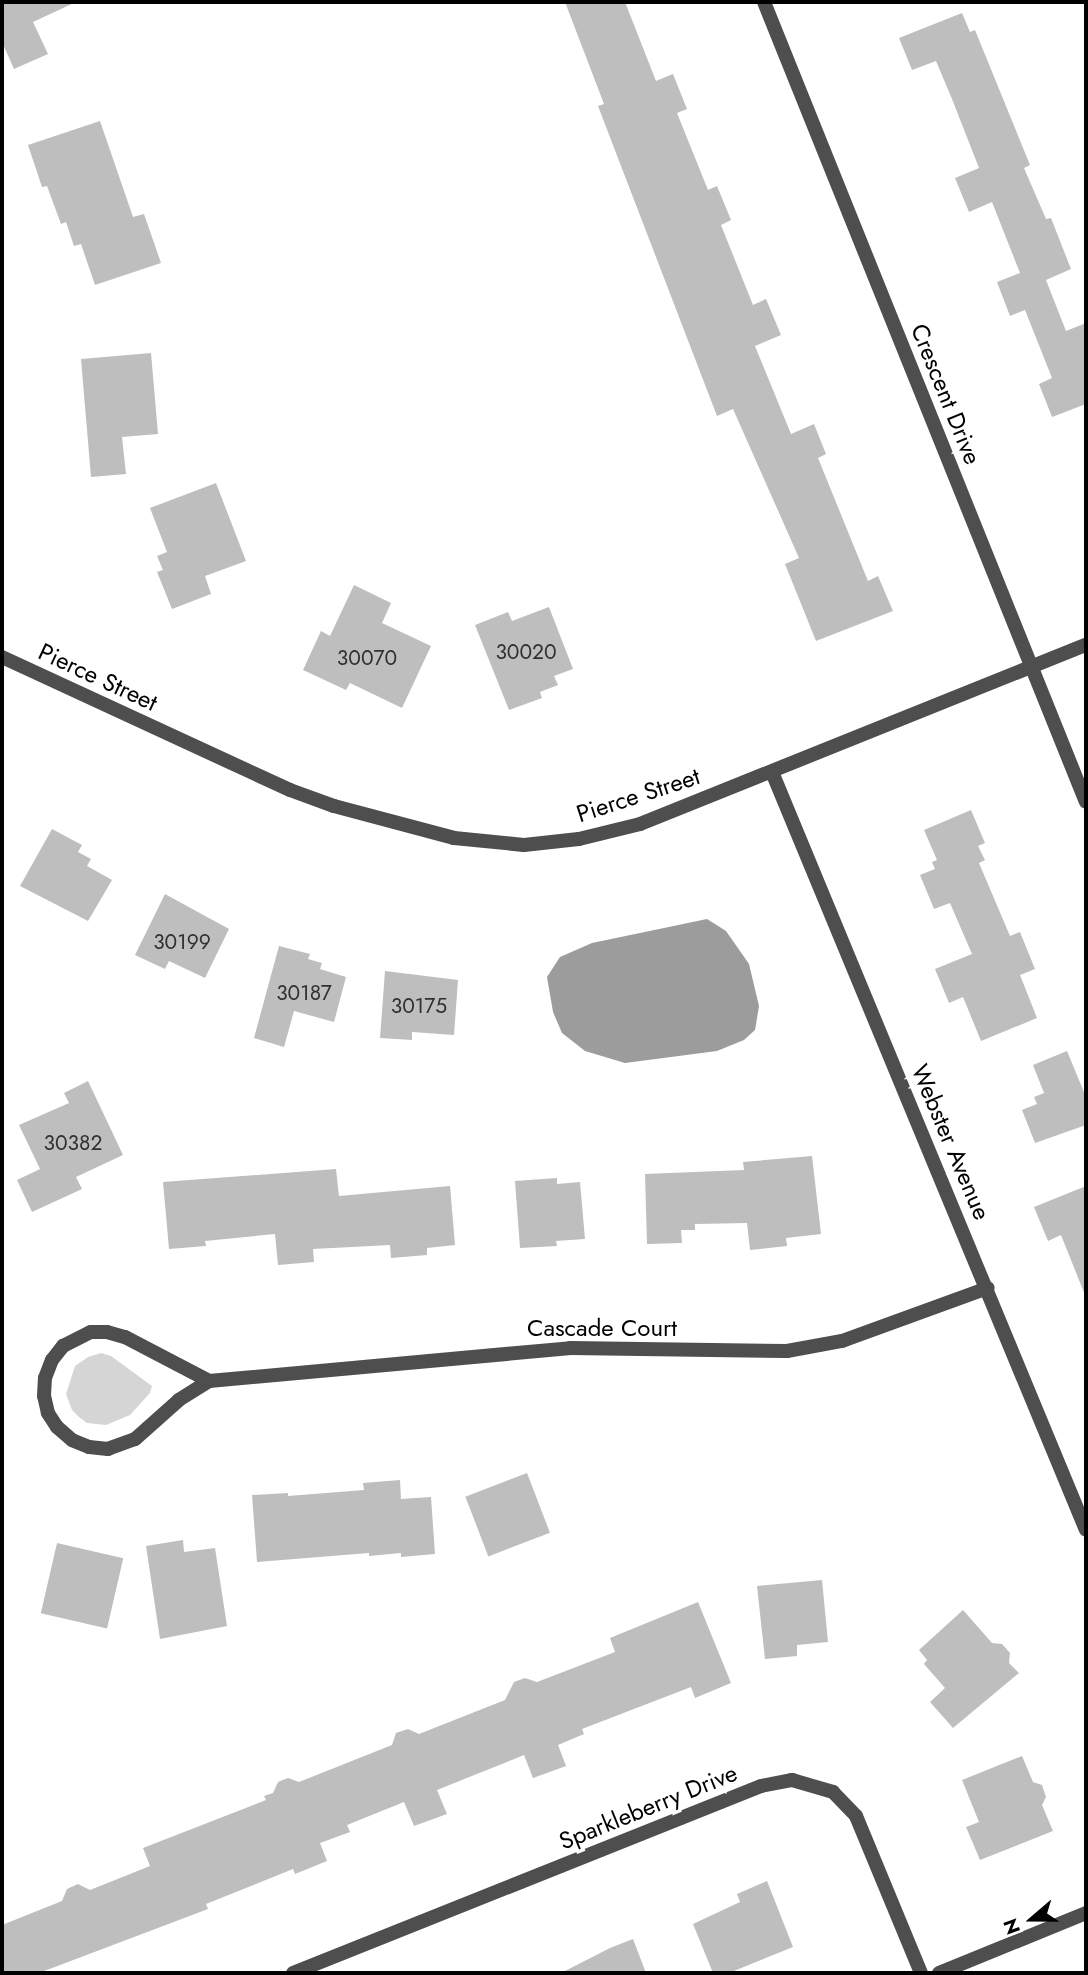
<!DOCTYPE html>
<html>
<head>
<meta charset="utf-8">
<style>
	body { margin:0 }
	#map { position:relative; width:1088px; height:1975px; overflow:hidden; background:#fff; font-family:Jost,sans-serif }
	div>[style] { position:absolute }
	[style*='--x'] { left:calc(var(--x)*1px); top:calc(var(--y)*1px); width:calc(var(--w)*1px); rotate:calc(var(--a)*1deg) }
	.green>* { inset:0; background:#d5d5d5 }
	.water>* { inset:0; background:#9c9c9c }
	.building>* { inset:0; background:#bebebe; transform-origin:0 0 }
	.street>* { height:14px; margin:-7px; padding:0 7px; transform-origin:7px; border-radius:7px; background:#4e4e4e }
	span { translate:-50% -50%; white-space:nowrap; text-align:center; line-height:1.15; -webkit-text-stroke:7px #fff; paint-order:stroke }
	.number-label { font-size:21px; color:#303030 }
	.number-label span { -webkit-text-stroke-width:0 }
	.street-label { font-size:24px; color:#000 }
	.frame { position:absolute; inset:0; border:4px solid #000; pointer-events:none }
	.north { position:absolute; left:997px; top:1884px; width:70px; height:70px; -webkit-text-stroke:5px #fff; paint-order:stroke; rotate:250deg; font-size:19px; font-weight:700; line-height:28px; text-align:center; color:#000 }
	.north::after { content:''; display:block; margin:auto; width:24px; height:32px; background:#000; clip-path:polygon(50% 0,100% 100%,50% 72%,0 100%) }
</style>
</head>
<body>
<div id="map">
	<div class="green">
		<i style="clip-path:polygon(101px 1353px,111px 1356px,152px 1386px,150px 1393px,130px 1415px,106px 1425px,87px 1423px,79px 1417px,72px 1410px,66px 1394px,75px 1366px,88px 1357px)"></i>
	</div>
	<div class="water">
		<i style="clip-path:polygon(707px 919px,726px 931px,749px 964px,759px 1006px,755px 1030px,744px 1040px,717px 1051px,625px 1063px,585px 1051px,562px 1033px,553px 1012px,547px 977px,560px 957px,592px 943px)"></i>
	</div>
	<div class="building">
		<i style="clip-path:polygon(2px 2px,76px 2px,33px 22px,48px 54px,14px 69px,2px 42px)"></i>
		<i style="clip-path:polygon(565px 2px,625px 2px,656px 81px,673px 74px,687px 109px,677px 113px,708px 190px,717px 186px,731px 220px,721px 225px,753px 305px,766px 299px,781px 335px,755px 346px,791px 434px,814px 424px,826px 454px,818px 458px,868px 581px,878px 576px,893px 611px,816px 641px,785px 564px,799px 558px,733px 409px,717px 416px,598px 106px,604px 104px)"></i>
		<i style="clip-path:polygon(962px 13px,970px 32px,975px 30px,1030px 165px,1024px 168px,1046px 219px,1051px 218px,1071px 269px,1046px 280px,1066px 331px,1086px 323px,1086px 404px,1052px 417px,1039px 384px,1052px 378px,1025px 310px,1010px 316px,997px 282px,1020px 273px,992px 202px,969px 212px,955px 178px,979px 168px,952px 99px,936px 61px,912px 70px,899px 38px)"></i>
		<i style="clip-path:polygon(100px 121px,133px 217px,144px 214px,161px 263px,95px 285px,81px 244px,74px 246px,66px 222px,61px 224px,47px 186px,42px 187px,28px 145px)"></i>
		<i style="clip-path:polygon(151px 353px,158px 434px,122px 437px,126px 474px,91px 477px,81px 359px)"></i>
		<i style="clip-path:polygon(216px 483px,246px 561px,205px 576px,211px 594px,172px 609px,157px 572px,163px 570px,157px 556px,167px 552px,150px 508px)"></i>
		<i style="clip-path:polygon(354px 585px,391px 603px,382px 623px,431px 646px,402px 708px,350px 683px,346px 690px,303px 670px,321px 631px,330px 636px)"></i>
		<i style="clip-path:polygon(549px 607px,573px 669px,554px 676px,558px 685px,540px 692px,542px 698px,509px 710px,475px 625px,508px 612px,512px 621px)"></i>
		<i style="clip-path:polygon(971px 810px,985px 843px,978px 846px,985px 860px,979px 863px,1010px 936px,1020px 932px,1035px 969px,1020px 975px,1037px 1018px,981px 1041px,963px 997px,949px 1003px,935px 969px,972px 954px,950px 903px,934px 909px,920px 875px,935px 869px,932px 862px,937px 860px,924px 830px)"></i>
		<i style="clip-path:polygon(52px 829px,82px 845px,78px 852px,91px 859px,87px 866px,112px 880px,88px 921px,20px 886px)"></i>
		<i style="clip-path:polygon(165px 894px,229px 929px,205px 978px,169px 961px,165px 969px,135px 955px)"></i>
		<i style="clip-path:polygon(279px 946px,310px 954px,308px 959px,322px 963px,320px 969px,346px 977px,334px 1022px,294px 1011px,284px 1047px,254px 1038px)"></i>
		<i style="clip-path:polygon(385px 971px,458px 980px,454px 1035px,412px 1032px,412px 1040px,380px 1038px)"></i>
		<i style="clip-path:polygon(1067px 1051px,1086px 1097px,1086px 1125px,1035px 1143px,1022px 1110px,1037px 1104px,1034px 1097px,1044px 1093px,1033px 1065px)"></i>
		<i style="clip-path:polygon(88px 1081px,123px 1155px,76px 1177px,82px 1189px,32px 1212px,17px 1180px,40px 1169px,19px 1125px,69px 1103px,64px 1093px)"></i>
		<i style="clip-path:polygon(812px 1156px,821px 1234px,786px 1238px,787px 1246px,750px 1250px,747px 1223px,695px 1224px,695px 1230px,681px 1230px,682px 1243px,647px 1244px,645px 1174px,744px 1170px,743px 1162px)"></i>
		<i style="clip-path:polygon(336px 1169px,339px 1196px,450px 1186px,455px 1245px,427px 1248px,427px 1255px,391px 1258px,390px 1245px,313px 1249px,314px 1262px,278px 1265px,275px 1234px,205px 1241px,206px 1246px,169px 1249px,163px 1182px)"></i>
		<i style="clip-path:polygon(557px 1178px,557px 1184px,580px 1182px,585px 1239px,556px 1241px,557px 1246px,520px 1248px,515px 1181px)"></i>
		<i style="clip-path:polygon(1086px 1186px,1086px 1295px,1085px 1295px,1061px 1235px,1048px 1241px,1034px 1207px)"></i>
		<i style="left:527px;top:1473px;width:64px;height:66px;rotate:69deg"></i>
		<i style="clip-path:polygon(400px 1480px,401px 1499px,431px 1497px,435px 1554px,401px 1557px,401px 1553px,369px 1556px,369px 1553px,257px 1562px,252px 1495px,288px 1493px,288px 1496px,364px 1490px,363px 1483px)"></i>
		<i style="clip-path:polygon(183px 1540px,184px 1552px,215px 1548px,227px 1626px,160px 1639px,146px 1546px)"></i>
		<i style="left:57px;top:1543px;width:68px;height:72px;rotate:13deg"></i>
		<i style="clip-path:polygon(822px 1580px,828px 1642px,797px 1645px,797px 1656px,765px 1659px,757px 1586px)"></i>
		<i style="clip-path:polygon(698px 1602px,731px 1683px,695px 1698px,691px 1687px,582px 1729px,584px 1734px,558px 1745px,566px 1766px,533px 1778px,524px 1755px,437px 1790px,447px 1814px,414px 1826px,404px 1802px,347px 1825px,350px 1832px,320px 1843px,327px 1861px,295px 1874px,293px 1869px,206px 1904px,208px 1909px,39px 1973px,2px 1973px,2px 1925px,62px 1901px,67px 1889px,78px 1884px,90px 1890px,150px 1866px,143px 1848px,266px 1800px,264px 1796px,273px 1793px,278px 1782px,288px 1778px,299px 1782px,392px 1745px,396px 1733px,408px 1729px,419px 1734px,505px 1700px,514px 1682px,525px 1678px,537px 1682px,615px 1652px,610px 1638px)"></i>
		<i style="clip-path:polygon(963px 1610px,992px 1643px,1002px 1644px,1010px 1653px,1009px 1663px,1019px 1673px,953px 1728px,930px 1702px,945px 1688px,924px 1664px,927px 1660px,919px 1650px)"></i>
		<i style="clip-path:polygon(1022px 1756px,1033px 1782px,1042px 1785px,1046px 1797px,1042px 1805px,1053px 1831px,980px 1860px,966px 1827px,979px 1822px,962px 1780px)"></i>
		<i style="clip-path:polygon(767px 1881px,793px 1947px,729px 1973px,713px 1973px,693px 1924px,740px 1902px,737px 1894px)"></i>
		<i style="clip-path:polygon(633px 1939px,646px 1973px,561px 1973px,610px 1948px)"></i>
	</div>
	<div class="street">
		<i style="--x:764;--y:2;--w:862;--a:68.08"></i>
		<i style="--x:2;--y:657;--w:317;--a:24.8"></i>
		<i style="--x:290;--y:790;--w:47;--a:20"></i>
		<i style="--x:334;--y:806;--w:124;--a:14.9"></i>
		<i style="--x:454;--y:838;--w:70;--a:5.7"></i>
		<i style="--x:524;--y:845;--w:55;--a:-6.2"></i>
		<i style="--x:579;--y:839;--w:63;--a:-13.8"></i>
		<i style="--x:640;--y:824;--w:481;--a:-21.9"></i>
		<i style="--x:772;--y:772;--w:820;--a:67.5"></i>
		<i style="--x:209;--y:1381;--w:36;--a:148"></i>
		<i style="--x:179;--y:1400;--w:59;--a:138.4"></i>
		<i style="--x:135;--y:1439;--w:29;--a:160"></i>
		<i style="--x:108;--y:1449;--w:19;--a:-174"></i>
		<i style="--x:89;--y:1447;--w:18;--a:-158"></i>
		<i style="--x:72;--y:1440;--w:20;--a:-139"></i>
		<i style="--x:57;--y:1427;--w:17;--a:-123"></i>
		<i style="--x:48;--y:1413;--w:17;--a:-103"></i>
		<i style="--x:44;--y:1396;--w:18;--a:-87"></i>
		<i style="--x:45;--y:1378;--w:19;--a:-69"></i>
		<i style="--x:52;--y:1360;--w:18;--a:-52"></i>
		<i style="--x:63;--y:1346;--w:31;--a:-27"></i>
		<i style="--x:91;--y:1332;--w:16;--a:0"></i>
		<i style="--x:107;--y:1332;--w:19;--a:16"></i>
		<i style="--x:125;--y:1337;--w:95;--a:27.6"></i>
		<i style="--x:209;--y:1381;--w:363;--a:-5.2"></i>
		<i style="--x:570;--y:1348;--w:217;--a:0.8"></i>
		<i style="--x:787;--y:1351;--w:56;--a:-10.3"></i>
		<i style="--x:842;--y:1341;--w:155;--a:-20"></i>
		<i style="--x:293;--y:1973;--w:504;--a:-21.78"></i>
		<i style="--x:761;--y:1786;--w:32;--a:-11"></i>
		<i style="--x:792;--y:1780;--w:43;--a:16.3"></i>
		<i style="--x:833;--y:1792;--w:33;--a:46"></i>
		<i style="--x:856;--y:1816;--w:170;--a:67.5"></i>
		<i style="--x:939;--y:1973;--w:159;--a:-22.2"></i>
	</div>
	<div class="number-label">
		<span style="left:526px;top:652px">30020</span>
		<span style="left:367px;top:658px">30070</span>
		<span style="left:182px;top:942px">30199</span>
		<span style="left:304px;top:993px">30187</span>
		<span style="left:419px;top:1006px">30175</span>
		<span style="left:73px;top:1143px">30382</span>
	</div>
	<div class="street-label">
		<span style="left:946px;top:394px;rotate:68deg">Crescent Drive</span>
		<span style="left:98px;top:677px;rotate:25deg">Pierce Street</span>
		<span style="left:638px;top:795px;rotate:-18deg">Pierce Street</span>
		<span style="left:951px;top:1142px;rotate:67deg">Webster Avenue</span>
		<span style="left:602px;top:1328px">Cascade Court</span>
		<span style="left:648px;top:1807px;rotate:-22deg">Sparkleberry Drive</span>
	</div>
	<div class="frame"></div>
	<div class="north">N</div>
</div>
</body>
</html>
